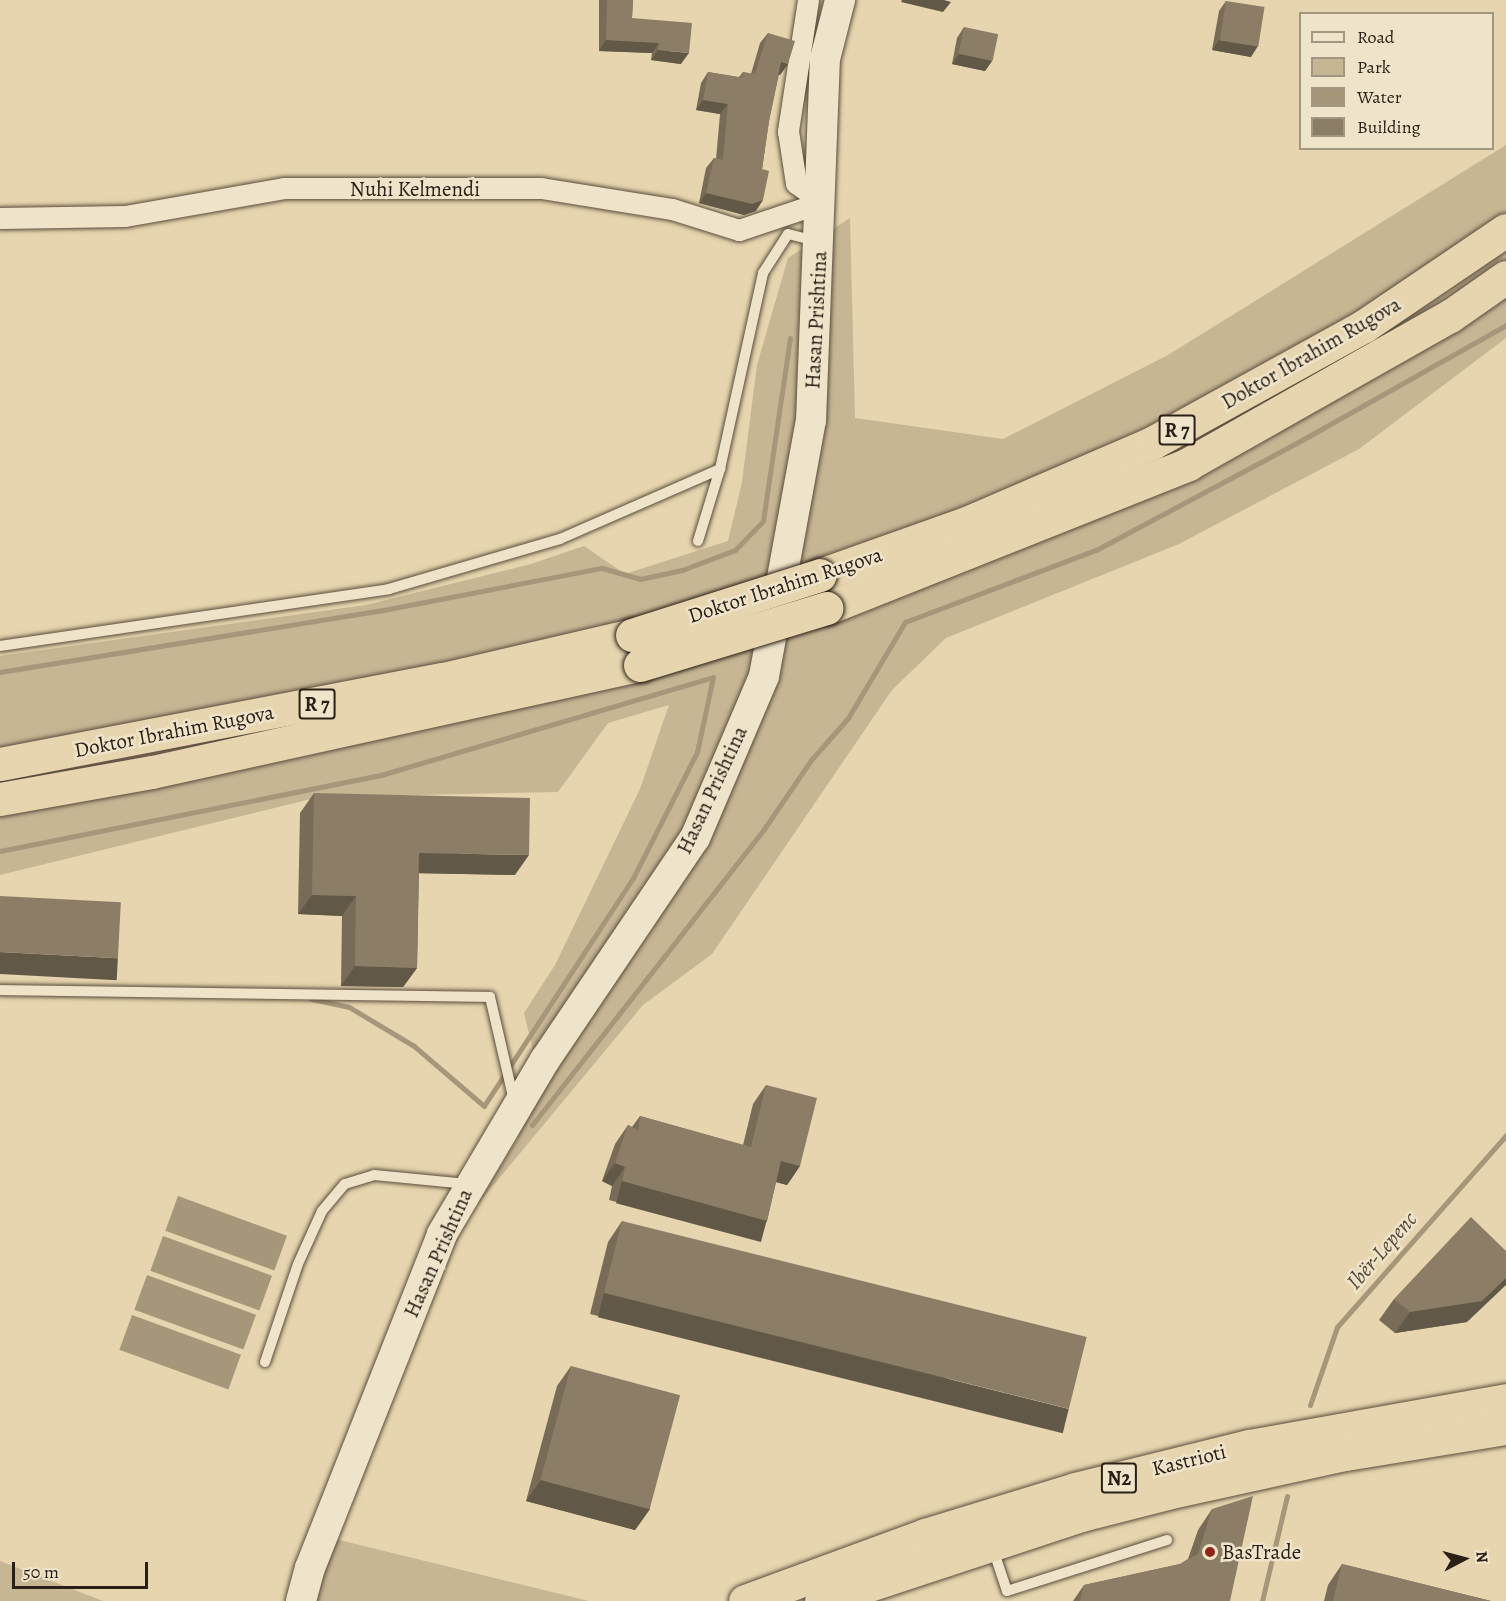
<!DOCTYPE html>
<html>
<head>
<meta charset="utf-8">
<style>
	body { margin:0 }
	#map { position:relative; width:1506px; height:1601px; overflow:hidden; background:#e6d5ae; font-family:Alegreya,serif }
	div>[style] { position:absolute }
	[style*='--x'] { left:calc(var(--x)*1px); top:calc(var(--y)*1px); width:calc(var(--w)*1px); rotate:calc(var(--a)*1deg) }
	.green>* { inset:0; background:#c6b694 }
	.water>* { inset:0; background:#a6977b; transform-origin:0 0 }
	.stream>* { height:5px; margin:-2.5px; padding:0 2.5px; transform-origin:2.5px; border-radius:2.5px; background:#a6977b }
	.roads { filter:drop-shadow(0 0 2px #5a4d3d) drop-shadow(0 0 2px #5a4d3d) }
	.lane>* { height:10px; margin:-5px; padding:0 5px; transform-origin:5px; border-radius:5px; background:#efe4ca }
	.street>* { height:21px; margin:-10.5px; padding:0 10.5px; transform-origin:10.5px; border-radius:10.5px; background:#efe4ca }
	.secondary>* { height:30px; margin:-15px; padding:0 15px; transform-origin:15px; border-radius:15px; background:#efe4ca }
	.highway>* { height:33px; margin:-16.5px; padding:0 16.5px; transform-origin:16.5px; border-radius:16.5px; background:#e6d5ae }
	.bridges { filter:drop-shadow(0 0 2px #2b2017) drop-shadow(0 0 2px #2b2017) }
	.highway-bridge>* { height:33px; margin:-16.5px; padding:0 16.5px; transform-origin:16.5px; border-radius:16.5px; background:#e6d5ae }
	.wall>* { inset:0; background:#786c58 }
	.shaded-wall>* { inset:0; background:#625847; transform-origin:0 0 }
	.building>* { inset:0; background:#8c7e66; transform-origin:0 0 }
	.dots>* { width:16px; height:16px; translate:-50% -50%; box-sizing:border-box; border:3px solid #efe4ca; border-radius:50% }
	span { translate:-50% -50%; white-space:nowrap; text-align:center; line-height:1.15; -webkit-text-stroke:5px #efe4ca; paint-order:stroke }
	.shield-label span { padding:2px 4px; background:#efe4ca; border:2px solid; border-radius:4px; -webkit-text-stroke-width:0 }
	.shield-label { font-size:20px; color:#2b2017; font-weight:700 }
	.street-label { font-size:21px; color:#2b2017 }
	.poi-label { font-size:21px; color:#2b2017 }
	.left { translate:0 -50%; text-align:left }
	.water-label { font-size:22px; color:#564a3a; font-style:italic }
	.legend { position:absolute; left:1299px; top:12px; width:195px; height:138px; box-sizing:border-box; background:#efe4ca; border:2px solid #a19682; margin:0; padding:8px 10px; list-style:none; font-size:18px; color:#2b2017 }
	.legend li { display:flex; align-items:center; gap:12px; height:30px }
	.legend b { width:30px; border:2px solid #a19682 }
	.north { position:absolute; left:1434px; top:1529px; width:60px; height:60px; -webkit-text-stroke:4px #efe4ca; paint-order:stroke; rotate:84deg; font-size:16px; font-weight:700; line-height:24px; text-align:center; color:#2b2017 }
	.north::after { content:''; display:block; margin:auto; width:21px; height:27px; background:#2b2017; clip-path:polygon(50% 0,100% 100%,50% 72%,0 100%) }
	.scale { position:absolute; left:12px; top:1562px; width:136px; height:27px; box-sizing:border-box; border:3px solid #2b2017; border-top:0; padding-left:8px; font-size:18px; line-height:21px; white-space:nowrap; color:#2b2017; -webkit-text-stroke:4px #efe4ca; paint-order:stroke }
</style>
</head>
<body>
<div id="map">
	<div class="green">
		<i style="clip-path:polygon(1506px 145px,1506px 338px,1359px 449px,1179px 544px,946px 638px,892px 690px,712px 954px,643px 1005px,477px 1205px,518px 1138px,533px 1050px,524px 1013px,555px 965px,640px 789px,669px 705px,608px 723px,558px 792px,319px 797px,0 875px,0 656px,366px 605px,531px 564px,584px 546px,625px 574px,728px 541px,742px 482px,757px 365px,788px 258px,850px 218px,855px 418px,1003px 439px,1168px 355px)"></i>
		<i style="clip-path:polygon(331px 1538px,589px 1601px,309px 1601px)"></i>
		<i style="clip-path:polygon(0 1561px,103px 1601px,0 1601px)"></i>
	</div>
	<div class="water">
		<i style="left:178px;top:1196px;width:116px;height:37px;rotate:20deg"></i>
		<i style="left:163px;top:1236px;width:116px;height:37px;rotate:20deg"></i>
		<i style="left:147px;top:1275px;width:116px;height:37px;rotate:20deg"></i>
		<i style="left:132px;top:1315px;width:116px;height:37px;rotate:20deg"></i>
	</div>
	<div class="stream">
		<i style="--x:0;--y:672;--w:383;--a:-9.2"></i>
		<i style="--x:378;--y:611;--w:228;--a:-10.9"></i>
		<i style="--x:602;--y:568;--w:40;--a:16"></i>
		<i style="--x:640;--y:579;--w:43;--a:-12.1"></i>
		<i style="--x:682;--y:570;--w:57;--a:-20.7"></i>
		<i style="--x:735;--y:550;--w:40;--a:-46"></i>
		<i style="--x:763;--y:521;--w:185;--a:-81.6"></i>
		<i style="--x:0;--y:851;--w:392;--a:-11.3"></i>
		<i style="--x:384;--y:774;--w:343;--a:-16.4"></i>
		<i style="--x:713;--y:677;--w:77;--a:102"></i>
		<i style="--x:697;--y:752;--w:141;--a:116.9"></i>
		<i style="--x:633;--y:878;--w:272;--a:123.2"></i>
		<i style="--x:484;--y:1106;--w:92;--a:-139.4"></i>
		<i style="--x:414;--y:1046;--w:76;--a:-149"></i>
		<i style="--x:349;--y:1007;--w:39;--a:-168"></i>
		<i style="--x:532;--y:1125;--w:376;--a:-51.9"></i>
		<i style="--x:764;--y:829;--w:83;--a:-55.7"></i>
		<i style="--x:811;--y:760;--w:56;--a:-48.6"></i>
		<i style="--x:848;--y:718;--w:112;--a:-59.3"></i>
		<i style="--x:905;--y:622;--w:204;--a:-20.7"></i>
		<i style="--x:1096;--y:550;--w:234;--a:-28.1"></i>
		<i style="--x:1302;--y:440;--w:234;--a:-29.4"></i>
		<i style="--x:1310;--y:1405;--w:83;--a:-70.9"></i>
		<i style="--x:1337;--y:1327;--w:256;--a:-48.6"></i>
		<i style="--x:1262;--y:1601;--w:108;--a:-76.6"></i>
	</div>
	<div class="roads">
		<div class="lane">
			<i style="--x:698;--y:541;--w:75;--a:-73"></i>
			<i style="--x:0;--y:646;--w:393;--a:-8.3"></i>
			<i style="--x:389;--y:589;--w:178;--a:-16.3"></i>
			<i style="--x:560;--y:539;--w:175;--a:-23.6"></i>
			<i style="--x:720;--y:469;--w:201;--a:-77.6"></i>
			<i style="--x:763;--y:273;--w:46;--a:-57.3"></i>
			<i style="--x:788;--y:234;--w:30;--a:14"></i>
			<i style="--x:0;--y:990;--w:490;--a:0.8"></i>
			<i style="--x:490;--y:997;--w:107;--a:77"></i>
			<i style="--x:265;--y:1362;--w:103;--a:-71.4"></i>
			<i style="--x:298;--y:1264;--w:58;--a:-65.6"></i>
			<i style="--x:322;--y:1211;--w:35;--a:-50"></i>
			<i style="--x:345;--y:1184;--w:30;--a:-17"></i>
			<i style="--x:374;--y:1175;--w:94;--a:5.5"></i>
			<i style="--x:993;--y:1549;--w:44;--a:71.6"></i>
			<i style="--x:1007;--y:1591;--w:168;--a:-17.7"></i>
		</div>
		<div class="street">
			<i style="--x:808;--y:0;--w:133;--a:98.7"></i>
			<i style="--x:788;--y:131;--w:53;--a:81.3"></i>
			<i style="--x:796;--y:183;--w:32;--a:36"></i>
			<i style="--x:0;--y:218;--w:125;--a:-0.9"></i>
			<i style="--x:125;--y:216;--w:161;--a:-10"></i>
			<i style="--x:284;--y:188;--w:257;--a:0"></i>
			<i style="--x:541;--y:188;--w:133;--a:9.1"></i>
			<i style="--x:672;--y:209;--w:70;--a:17.4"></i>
			<i style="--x:739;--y:230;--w:88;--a:-18.6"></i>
		</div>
		<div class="secondary">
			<i style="--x:301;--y:1601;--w:34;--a:-75"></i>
			<i style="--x:310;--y:1568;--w:359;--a:-68.4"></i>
			<i style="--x:442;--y:1234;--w:202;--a:-59.4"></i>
			<i style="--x:545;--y:1060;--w:268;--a:-56"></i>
			<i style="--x:695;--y:838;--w:176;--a:-66.9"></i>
			<i style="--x:764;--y:676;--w:259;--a:-79.6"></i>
			<i style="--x:811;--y:421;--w:362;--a:-87.8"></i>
			<i style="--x:825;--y:59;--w:61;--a:-75.7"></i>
		</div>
		<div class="highway">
			<i style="--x:820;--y:575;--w:158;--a:-19.6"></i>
			<i style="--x:969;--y:522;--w:199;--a:-23.3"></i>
			<i style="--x:1152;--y:443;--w:242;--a:-28.9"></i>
			<i style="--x:1364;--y:326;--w:171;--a:-34.1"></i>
			<i style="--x:827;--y:608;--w:389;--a:-21.7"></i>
			<i style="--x:1188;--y:464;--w:301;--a:-29.5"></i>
			<i style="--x:1450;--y:316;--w:68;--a:-34.9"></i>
			<i style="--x:0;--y:764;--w:451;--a:-10.9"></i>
			<i style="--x:443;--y:679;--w:194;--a:-13.1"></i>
			<i style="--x:0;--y:799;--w:154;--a:-10.1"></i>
			<i style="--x:152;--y:772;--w:500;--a:-12.4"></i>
			<i style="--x:745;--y:1601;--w:192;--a:-20.1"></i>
			<i style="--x:925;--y:1535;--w:157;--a:-17"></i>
			<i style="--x:1075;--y:1489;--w:179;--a:-13.9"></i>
			<i style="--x:1249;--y:1446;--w:261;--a:-10.1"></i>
			<i style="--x:821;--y:1601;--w:274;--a:-18.3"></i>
			<i style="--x:1081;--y:1515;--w:89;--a:-14.3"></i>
			<i style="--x:1167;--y:1493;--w:182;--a:-12.4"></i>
			<i style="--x:1345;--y:1454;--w:163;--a:-9.2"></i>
		</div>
	</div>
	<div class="bridges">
		<div class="highway-bridge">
			<i style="--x:632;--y:635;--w:197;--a:-17.7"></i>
			<i style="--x:640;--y:665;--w:195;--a:-17"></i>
		</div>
	</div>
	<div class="wall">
		<i style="clip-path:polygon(599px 0,633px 0,632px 18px,681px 64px,651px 60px,652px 53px,599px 51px)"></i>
		<i style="clip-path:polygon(1226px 1px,1251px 57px,1212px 50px,1219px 11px)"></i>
		<i style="clip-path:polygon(964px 27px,992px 61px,985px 71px,952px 64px,957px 38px)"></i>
		<i style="clip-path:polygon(768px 33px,788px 64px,780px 75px,779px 74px,769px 121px,756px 211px,744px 215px,699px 203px,706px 168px,714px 158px,716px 159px,720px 114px,696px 110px,701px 83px,708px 72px,739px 77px,743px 72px,751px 74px,760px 43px)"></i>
		<i style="clip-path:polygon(314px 793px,515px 875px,419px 873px,417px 968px,403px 987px,341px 986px,342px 916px,298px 914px,300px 813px)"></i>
		<i style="clip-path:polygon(766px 1085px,800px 1166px,787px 1185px,776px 1182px,767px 1221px,754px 1239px,609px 1200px,612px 1186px,602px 1181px,615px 1144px,628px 1125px,632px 1127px,640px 1116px,743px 1145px,753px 1104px)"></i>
		<i style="clip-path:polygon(622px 1221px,1054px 1430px,590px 1314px,608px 1242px)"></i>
		<i style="clip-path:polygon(1394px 1299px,1467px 1322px,1395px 1333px,1379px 1320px)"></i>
		<i style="clip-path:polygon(571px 1366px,650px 1509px,635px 1530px,526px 1501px,557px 1386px)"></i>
		<i style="clip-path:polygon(1212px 1509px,1230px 1601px,1073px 1601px,1084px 1585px,1180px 1564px,1188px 1559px,1198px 1530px)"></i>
		<i style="clip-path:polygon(1342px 1564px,1491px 1601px,1324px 1601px,1328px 1585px)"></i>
	</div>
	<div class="shaded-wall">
		<i style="clip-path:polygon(902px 0,944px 0,951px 2px,943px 12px,901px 2px)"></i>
		<i style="clip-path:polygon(606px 40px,659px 43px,652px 53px,599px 51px)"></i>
		<i style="clip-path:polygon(1219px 40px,1258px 46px,1251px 57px,1212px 50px)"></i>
		<i style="clip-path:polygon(658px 50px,689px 53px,681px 64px,651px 60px)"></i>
		<i style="clip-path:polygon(959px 54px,992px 61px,985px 71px,952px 64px)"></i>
		<i style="clip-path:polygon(781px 62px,788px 64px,780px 75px,774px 73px)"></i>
		<i style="clip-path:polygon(703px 100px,728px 104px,720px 114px,696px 110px)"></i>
		<i style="clip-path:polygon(706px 193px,763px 200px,756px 211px,744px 215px,699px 203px)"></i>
		<i style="clip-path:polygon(419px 853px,529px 855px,515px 875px,406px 873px)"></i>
		<i style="clip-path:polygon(312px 895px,356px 896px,342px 916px,298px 914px)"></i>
		<i style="left:0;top:952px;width:118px;height:22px;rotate:3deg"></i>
		<i style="clip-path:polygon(355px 966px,417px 968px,403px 987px,341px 986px)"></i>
		<i style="clip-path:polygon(781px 1161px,800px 1166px,787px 1185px,768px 1180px)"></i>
		<i style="clip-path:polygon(615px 1163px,625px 1167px,612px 1186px,602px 1181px)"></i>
		<i style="left:622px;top:1181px;width:150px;height:23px;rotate:15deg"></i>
		<i style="clip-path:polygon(1506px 1278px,1506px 1285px,1467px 1322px,1395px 1333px,1410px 1312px)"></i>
		<i style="left:604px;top:1293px;width:479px;height:25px;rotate:14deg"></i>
		<i style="clip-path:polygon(541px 1480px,650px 1509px,635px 1530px,526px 1501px)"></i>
	</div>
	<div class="building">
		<i style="clip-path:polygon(607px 0,633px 0,632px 18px,692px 23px,689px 53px,658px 50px,659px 43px,606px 40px)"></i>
		<i style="left:1226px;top:1px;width:39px;height:40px;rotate:9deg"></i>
		<i style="left:964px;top:27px;width:35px;height:27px;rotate:12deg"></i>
		<i style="clip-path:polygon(768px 33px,795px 41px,788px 64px,781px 62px,769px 121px,762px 169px,769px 171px,763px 200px,752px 204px,706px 193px,714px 158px,723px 160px,728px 104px,703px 100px,708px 72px,742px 78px,743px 72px,755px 74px)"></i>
		<i style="clip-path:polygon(314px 793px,530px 798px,529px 855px,419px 853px,417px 968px,355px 966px,356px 896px,312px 895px)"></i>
		<i style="left:0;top:896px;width:121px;height:56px;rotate:3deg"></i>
		<i style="clip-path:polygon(766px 1085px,817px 1098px,800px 1166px,781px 1161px,767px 1221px,622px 1181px,625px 1167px,615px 1163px,628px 1125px,638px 1130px,640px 1116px,751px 1147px)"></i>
		<i style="clip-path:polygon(1471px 1217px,1506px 1251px,1506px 1278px,1482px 1301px,1410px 1312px,1394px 1299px)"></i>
		<i style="left:622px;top:1221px;width:479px;height:74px;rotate:14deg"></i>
		<i style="left:571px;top:1366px;width:113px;height:118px;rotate:15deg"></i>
		<i style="clip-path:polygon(1253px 1496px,1230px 1601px,1080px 1601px,1084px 1585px,1180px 1564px,1198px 1554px,1212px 1509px)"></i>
		<i style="clip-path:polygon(1342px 1564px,1491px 1601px,1333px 1601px)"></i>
	</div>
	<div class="dots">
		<i style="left:1210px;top:1552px;background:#8f2418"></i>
	</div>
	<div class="shield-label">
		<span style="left:1177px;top:430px">R 7</span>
		<span style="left:317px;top:704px">R 7</span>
		<span style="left:1119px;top:1478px">N2</span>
	</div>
	<div class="street-label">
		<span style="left:415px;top:189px">Nuhi Kelmendi</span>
		<span style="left:816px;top:320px;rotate:-87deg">Hasan Prishtina</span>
		<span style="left:1311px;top:353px;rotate:-30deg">Doktor Ibrahim Rugova</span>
		<span style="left:785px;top:585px;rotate:-18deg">Doktor Ibrahim Rugova</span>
		<span style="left:174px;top:731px;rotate:-11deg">Doktor Ibrahim Rugova</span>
		<span style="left:712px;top:790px;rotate:-65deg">Hasan Prishtina</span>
		<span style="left:438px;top:1253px;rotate:-66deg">Hasan Prishtina</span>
		<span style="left:1189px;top:1460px;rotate:-14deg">Kastrioti</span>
	</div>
	<div class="poi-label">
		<span class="left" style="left:1222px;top:1552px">BasTrade</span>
	</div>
	<div class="water-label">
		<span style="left:1382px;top:1251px;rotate:-49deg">Ibër-Lepenc</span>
	</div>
	<ul class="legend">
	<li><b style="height:8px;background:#efe4ca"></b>Road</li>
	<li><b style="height:16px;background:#c6b694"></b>Park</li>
	<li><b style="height:16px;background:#a6977b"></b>Water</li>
	<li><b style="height:16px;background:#8c7e66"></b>Building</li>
	</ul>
	<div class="north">N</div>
	<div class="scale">50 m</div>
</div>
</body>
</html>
